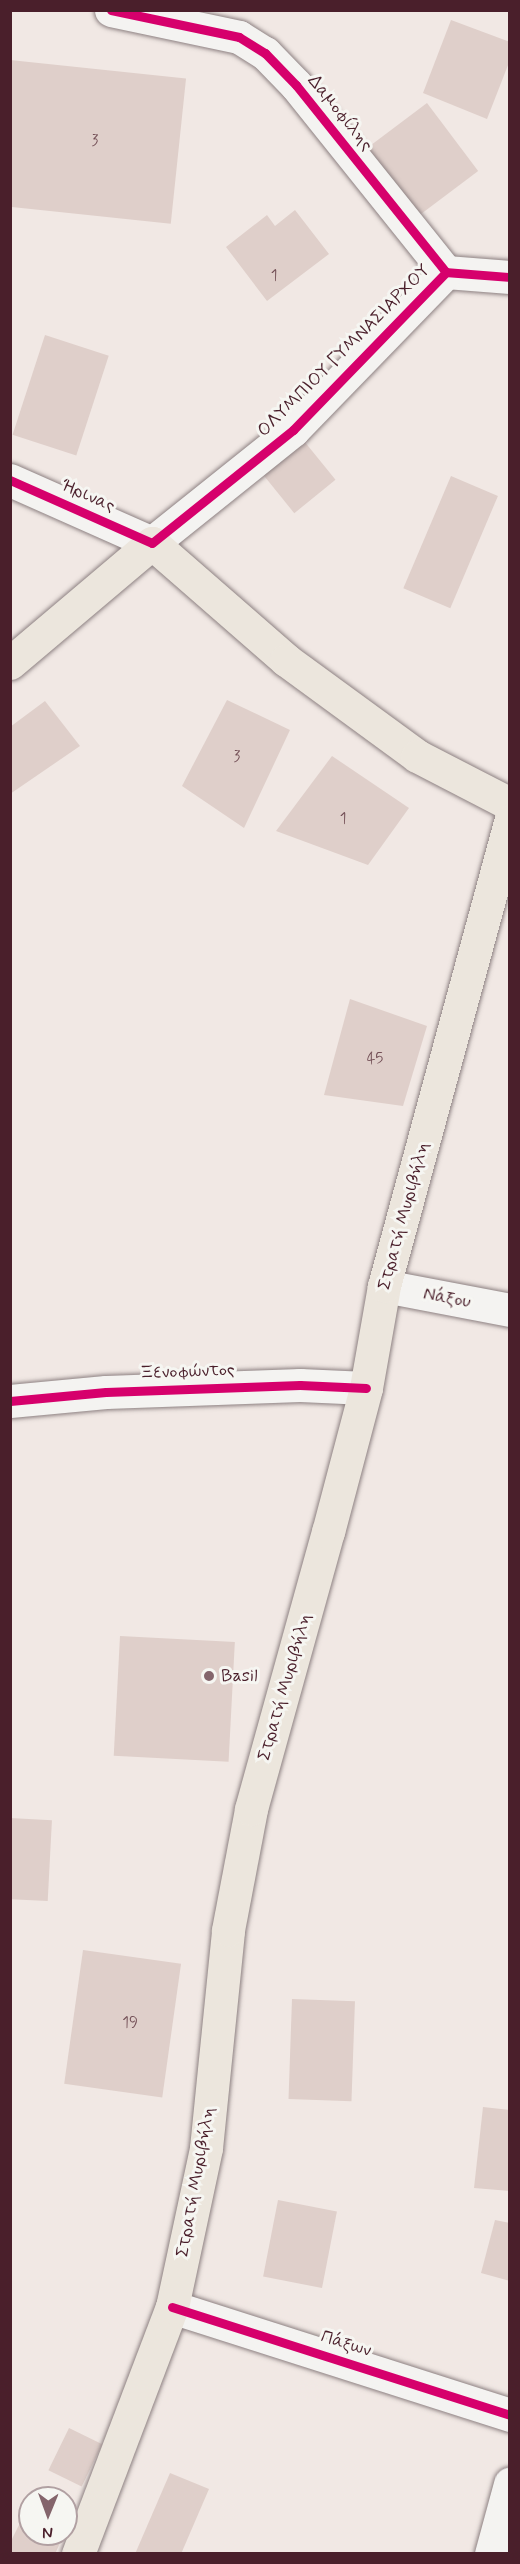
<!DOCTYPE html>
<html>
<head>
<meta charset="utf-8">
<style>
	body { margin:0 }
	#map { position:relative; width:520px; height:2564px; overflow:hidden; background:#f1e8e4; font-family:Mynerve,sans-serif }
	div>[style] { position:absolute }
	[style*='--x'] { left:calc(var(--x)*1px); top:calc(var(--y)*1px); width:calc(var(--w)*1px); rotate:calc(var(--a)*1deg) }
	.building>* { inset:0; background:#dfcfca; transform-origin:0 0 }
	.roads { filter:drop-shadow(0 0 2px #8d8182) drop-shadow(0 0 2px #8d8182) }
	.minor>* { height:33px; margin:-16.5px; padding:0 16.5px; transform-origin:16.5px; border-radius:16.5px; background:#f4f3f1 }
	.major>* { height:33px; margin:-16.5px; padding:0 16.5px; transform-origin:16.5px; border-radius:16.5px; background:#ece6dd }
	.cycleway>* { height:9px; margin:-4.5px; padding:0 4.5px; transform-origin:4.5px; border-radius:4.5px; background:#d6006c }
	.dots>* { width:16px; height:16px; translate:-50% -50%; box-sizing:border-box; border:3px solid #f6f6f2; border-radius:50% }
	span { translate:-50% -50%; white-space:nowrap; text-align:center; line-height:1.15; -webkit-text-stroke:6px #f6f6f2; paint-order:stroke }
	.number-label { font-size:15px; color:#724e55 }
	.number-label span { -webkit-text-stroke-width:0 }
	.street-label { font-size:18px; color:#4a1f2b }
	.poi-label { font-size:18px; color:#4a1f2b }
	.left { translate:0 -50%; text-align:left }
	.frame { position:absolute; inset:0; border:12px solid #4a1f2b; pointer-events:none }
	.north { position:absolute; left:18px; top:2486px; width:60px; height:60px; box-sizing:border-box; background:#f6f6f2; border:2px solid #b1a0a2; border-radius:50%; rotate:181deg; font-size:16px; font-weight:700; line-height:24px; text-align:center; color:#4a1f2b }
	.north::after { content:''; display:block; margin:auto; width:21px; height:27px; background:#84656c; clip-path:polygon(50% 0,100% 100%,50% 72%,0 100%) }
</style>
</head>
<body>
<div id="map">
	<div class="building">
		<i style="clip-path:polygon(451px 20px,510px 42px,510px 60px,487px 119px,423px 93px)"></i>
		<i style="left:10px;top:60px;width:177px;height:146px;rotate:6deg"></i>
		<i style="left:427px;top:103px;width:85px;height:77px;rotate:53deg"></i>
		<i style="clip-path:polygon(295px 210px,329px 254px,267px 301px,226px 247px,267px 215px,275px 226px)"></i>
		<i style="left:45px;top:335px;width:67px;height:105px;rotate:18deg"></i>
		<i style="left:304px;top:441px;width:50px;height:53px;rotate:51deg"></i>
		<i style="left:451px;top:476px;width:51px;height:122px;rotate:23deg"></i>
		<i style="clip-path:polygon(227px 700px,290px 730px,244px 828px,182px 786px)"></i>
		<i style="clip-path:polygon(45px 701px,80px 746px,10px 794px,10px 727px)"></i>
		<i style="clip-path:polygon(332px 756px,409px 808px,368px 865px,276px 831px)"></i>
		<i style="clip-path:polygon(350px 999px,427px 1026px,403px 1106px,324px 1095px)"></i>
		<i style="left:120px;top:1636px;width:115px;height:120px;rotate:3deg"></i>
		<i style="left:10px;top:1818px;width:42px;height:81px;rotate:3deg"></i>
		<i style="left:83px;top:1950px;width:99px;height:135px;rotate:8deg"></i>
		<i style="left:292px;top:1999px;width:63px;height:100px;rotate:2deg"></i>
		<i style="clip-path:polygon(483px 2107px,510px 2110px,510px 2191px,474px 2188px)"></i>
		<i style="left:278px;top:2200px;width:60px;height:78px;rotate:11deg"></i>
		<i style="clip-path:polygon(495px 2220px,510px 2223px,510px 2281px,481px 2273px)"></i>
		<i style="left:69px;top:2428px;width:37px;height:47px;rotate:26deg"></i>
		<i style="clip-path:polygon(170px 2473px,209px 2489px,181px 2554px,135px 2554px)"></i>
		<i style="clip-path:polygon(24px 2515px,30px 2517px,30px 2534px,64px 2534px,55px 2554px,10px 2554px,10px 2543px)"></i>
	</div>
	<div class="roads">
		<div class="minor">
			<i style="--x:111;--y:10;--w:131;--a:11.9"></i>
			<i style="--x:239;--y:37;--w:31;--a:32"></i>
			<i style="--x:265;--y:53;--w:45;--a:45.9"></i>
			<i style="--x:296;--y:85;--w:240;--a:51.3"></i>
			<i style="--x:446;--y:272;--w:64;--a:4.5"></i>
			<i style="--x:10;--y:480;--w:155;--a:23.9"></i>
			<i style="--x:152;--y:543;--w:181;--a:-38.7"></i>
			<i style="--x:293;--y:430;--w:220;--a:-45.9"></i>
			<i style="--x:384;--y:1286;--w:128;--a:10.8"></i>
			<i style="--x:10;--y:1401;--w:96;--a:-5.4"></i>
			<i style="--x:106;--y:1392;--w:194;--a:-2.1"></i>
			<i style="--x:300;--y:1385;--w:66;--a:2.6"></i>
			<i style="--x:172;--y:2307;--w:355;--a:17.7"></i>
			<i style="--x:491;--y:2554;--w:73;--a:-74.8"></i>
		</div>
		<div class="major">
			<i style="--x:10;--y:663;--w:186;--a:-40.2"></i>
			<i style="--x:152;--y:543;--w:178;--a:41.1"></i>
			<i style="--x:286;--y:660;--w:162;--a:36.2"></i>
			<i style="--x:417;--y:756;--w:105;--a:27.3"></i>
			<i style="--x:78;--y:2554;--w:264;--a:-69.2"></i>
			<i style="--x:172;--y:2307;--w:163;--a:-77.9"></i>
			<i style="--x:206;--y:2148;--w:219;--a:-84.2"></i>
			<i style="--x:228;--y:1930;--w:123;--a:-79.2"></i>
			<i style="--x:251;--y:1809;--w:288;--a:-74.5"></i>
			<i style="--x:328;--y:1532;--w:149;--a:-75.2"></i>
			<i style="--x:366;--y:1388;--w:104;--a:-80"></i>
			<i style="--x:384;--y:1286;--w:482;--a:-74.8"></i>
		</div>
	</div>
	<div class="cycleway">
		<i style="--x:111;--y:10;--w:131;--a:11.9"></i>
		<i style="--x:239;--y:37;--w:31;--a:32"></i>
		<i style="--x:265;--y:53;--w:45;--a:45.9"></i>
		<i style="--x:296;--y:85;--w:240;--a:51.3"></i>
		<i style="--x:446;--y:272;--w:64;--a:4.5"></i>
		<i style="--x:10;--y:480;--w:155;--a:23.9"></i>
		<i style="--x:152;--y:543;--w:181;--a:-38.7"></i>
		<i style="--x:293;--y:430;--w:220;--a:-45.9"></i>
		<i style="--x:10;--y:1401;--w:96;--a:-5.4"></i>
		<i style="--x:106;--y:1392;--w:194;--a:-2.1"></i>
		<i style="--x:300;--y:1385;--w:66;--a:2.6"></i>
		<i style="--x:172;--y:2307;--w:355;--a:17.7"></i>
	</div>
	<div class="dots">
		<i style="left:209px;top:1676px;background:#84656c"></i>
	</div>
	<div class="number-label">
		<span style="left:95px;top:142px">3</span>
		<span style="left:274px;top:277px">1</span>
		<span style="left:237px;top:758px">3</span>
		<span style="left:343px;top:820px">1</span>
		<span style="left:375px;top:1060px">45</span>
		<span style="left:130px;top:2024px">19</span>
	</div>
	<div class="street-label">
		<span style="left:340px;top:113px;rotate:51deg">Δαμοφίλης</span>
		<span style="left:344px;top:351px;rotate:-45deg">ΟΛΥΜΠΙΟΥ ΓΥΜΝΑΣΙΑΡΧΟΥ</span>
		<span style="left:88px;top:496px;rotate:24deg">Ήρινας</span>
		<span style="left:404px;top:1216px;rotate:-75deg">Στρατή Μυριβήλη</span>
		<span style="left:447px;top:1298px;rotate:11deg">Νάξου</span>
		<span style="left:187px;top:1372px;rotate:-2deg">Ξενοφώντος</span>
		<span style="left:285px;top:1687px;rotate:-74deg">Στρατή Μυριβήλη</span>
		<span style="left:196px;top:2182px;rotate:-80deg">Στρατή Μυριβήλη</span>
		<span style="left:346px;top:2344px;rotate:17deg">Πάξων</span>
	</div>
	<div class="poi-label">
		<span class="left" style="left:221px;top:1676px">Basil</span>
	</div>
	<div class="frame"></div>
	<div class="north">N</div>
</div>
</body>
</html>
